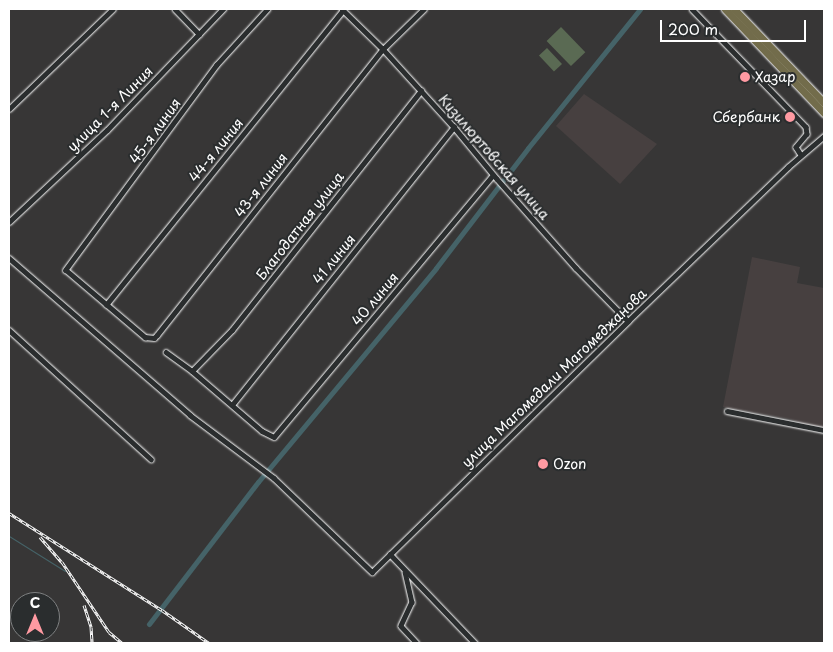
<!DOCTYPE html>
<html>
<head>
<meta charset="utf-8">
<style>
	body { margin:0 }
	#map { position:relative; width:833px; height:652px; overflow:hidden; background:#373636; font-family:"Playpen Sans",sans-serif }
	div>[style] { position:absolute }
	[style*='--x'] { left:calc(var(--x)*1px); top:calc(var(--y)*1px); width:calc(var(--w)*1px); rotate:calc(var(--a)*1deg) }
	.built>* { inset:0; background:#474040 }
	.green>* { inset:0; background:#5a6a53; transform-origin:0 0 }
	.stream>* { height:1px; margin:-0.5px; padding:0 0.5px; transform-origin:0.5px; border-radius:0.5px; background:#456368 }
	.canal>* { height:5px; margin:-2.5px; padding:0 2.5px; transform-origin:2.5px; border-radius:2.5px; background:#456368 }
	.roads { filter:drop-shadow(0 0 1px #fff) drop-shadow(0 0 1px #fff) }
	.minor>* { height:4.5px; margin:-2.25px; padding:0 2.25px; transform-origin:2.25px; border-radius:2.25px; background:#2a2d2e }
	.primary>* { height:7px; margin:-3.5px; padding:0 3.5px; transform-origin:3.5px; border-radius:3.5px; background:#726c4b }
	.rail>* { height:3px; margin-top:-1.5px; transform-origin:0; background:repeating-linear-gradient(90deg,#2a2d2e 0 4px,#fff 0 8px); box-sizing:border-box; border-block:1px solid #fff }
	.dots>* { width:14px; height:14px; translate:-50% -50%; box-sizing:border-box; border:2px solid #2a2d2e; border-radius:50% }
	span { translate:-50% -50%; white-space:nowrap; text-align:center; line-height:1.15; -webkit-text-stroke:4px #2a2d2e; paint-order:stroke }
	.poi-label { font-size:14px; color:#fff }
	.left { translate:0 -50%; text-align:left }
	.right { translate:-100% -50%; text-align:right }
	.street-label { font-size:14px; color:#fff }
	.frame { position:absolute; inset:0; border:10px solid #fff; pointer-events:none }
	.north { position:absolute; left:10px; top:592px; width:50px; height:50px; box-sizing:border-box; background:#2a2d2e; border:1px solid #7f8182; border-radius:50%; rotate:0deg; font-size:14px; font-weight:700; line-height:20px; text-align:center; color:#fff }
	.north::after { content:''; display:block; margin:auto; width:18px; height:22px; background:#ff9aa2; clip-path:polygon(50% 0,100% 100%,50% 72%,0 100%) }
	.scale { position:absolute; left:660px; top:20px; width:146px; height:22px; box-sizing:border-box; border:2px solid #fff; border-top:0; padding-left:6px; font-size:15px; line-height:18px; white-space:nowrap; color:#fff; -webkit-text-stroke:4px #2a2d2e; paint-order:stroke }
</style>
</head>
<body>
<div id="map">
	<div class="built">
		<i style="clip-path:polygon(584px 94px,657px 144px,620px 184px,556px 126px)"></i>
		<i style="clip-path:polygon(752px 257px,800px 267px,797px 283px,824px 288px,824px 428px,804px 424px,790px 419px,723px 407px)"></i>
	</div>
	<div class="green">
		<i style="left:561px;top:27px;width:35px;height:20px;rotate:46deg"></i>
		<i style="left:547px;top:48px;width:22px;height:11px;rotate:47deg"></i>
	</div>
	<div class="stream">
		<i style="--x:9;--y:536;--w:66;--a:32"></i>
	</div>
	<div class="canal">
		<i style="--x:149;--y:624;--w:179;--a:-52.5"></i>
		<i style="--x:258;--y:482;--w:278;--a:-50.2"></i>
		<i style="--x:436;--y:268;--w:151;--a:-52.5"></i>
		<i style="--x:528;--y:148;--w:179;--a:-51.1"></i>
	</div>
	<div class="roads">
		<div class="minor">
			<i style="--x:175;--y:9;--w:35;--a:46"></i>
			<i style="--x:268;--y:9;--w:76;--a:132.3"></i>
			<i style="--x:217;--y:65;--w:255;--a:126.4"></i>
			<i style="--x:66;--y:270;--w:104;--a:40.3"></i>
			<i style="--x:145;--y:337;--w:9;--a:6"></i>
			<i style="--x:154;--y:338;--w:4;--a:-45"></i>
			<i style="--x:157;--y:335;--w:365;--a:-51.7"></i>
			<i style="--x:383;--y:49;--w:57;--a:-44.3"></i>
			<i style="--x:342;--y:9;--w:57;--a:44.3"></i>
			<i style="--x:383;--y:49;--w:105;--a:47.7"></i>
			<i style="--x:454;--y:127;--w:67;--a:50.4"></i>
			<i style="--x:497;--y:179;--w:119;--a:48.4"></i>
			<i style="--x:576;--y:268;--w:74;--a:45.5"></i>
			<i style="--x:692;--y:9;--w:164;--a:46"></i>
			<i style="--x:806;--y:127;--w:7;--a:82"></i>
			<i style="--x:807;--y:134;--w:17;--a:130"></i>
			<i style="--x:796;--y:147;--w:9;--a:58"></i>
			<i style="--x:9;--y:109;--w:144;--a:-43.9"></i>
			<i style="--x:9;--y:222;--w:134;--a:-43.2"></i>
			<i style="--x:107;--y:130;--w:168;--a:-46.2"></i>
			<i style="--x:9;--y:258;--w:240;--a:40.9"></i>
			<i style="--x:190;--y:415;--w:105;--a:36.9"></i>
			<i style="--x:274;--y:478;--w:136;--a:43.8"></i>
			<i style="--x:372;--y:572;--w:359;--a:-44.4"></i>
			<i style="--x:628;--y:321;--w:222;--a:-43.9"></i>
			<i style="--x:788;--y:167;--w:48;--a:-40.7"></i>
			<i style="--x:106;--y:305;--w:378;--a:-51.2"></i>
			<i style="--x:9;--y:330;--w:192;--a:42.3"></i>
			<i style="--x:166;--y:352;--w:32;--a:36"></i>
			<i style="--x:192;--y:371;--w:92;--a:40.6"></i>
			<i style="--x:262;--y:431;--w:13;--a:27"></i>
			<i style="--x:274;--y:437;--w:341;--a:-50.1"></i>
			<i style="--x:192;--y:371;--w:57;--a:-45.7"></i>
			<i style="--x:232;--y:330;--w:305;--a:-51.7"></i>
			<i style="--x:232;--y:405;--w:356;--a:-51.4"></i>
			<i style="--x:727;--y:411;--w:99;--a:11.1"></i>
			<i style="--x:390;--y:554;--w:123;--a:46.3"></i>
			<i style="--x:405;--y:572;--w:31;--a:77"></i>
			<i style="--x:412;--y:602;--w:26;--a:115"></i>
			<i style="--x:401;--y:626;--w:23;--a:47"></i>
		</div>
		<div class="primary">
			<i style="--x:725;--y:9;--w:144;--a:46.4"></i>
			<i style="--x:734;--y:9;--w:130;--a:46.2"></i>
		</div>
	</div>
	<div class="rail">
		<i style="--x:9;--y:513;--w:181;--a:32.4"></i>
		<i style="--x:162;--y:610;--w:57;--a:35.1"></i>
		<i style="--x:40;--y:537;--w:33;--a:49"></i>
		<i style="--x:62;--y:562;--w:84;--a:56.1"></i>
		<i style="--x:109;--y:632;--w:17;--a:40"></i>
		<i style="--x:84;--y:605;--w:23;--a:72"></i>
		<i style="--x:91;--y:627;--w:16;--a:86"></i>
	</div>
	<div class="dots">
		<i style="left:745px;top:77px;background:#ff9aa2"></i>
		<i style="left:790px;top:117px;background:#ff9aa2"></i>
		<i style="left:543px;top:464px;background:#ff9aa2"></i>
	</div>
	<div class="poi-label">
		<span class="left" style="left:755px;top:77px">Хазар</span>
		<span class="right" style="left:780px;top:117px">Сбербанк</span>
		<span class="left" style="left:553px;top:464px">Ozon</span>
	</div>
	<div class="street-label">
		<span style="left:110px;top:109px;rotate:-45deg">улица 1-я Линия</span>
		<span style="left:155px;top:131px;rotate:-54deg">45-я линия</span>
		<span style="left:216px;top:150px;rotate:-51deg">44-я линия</span>
		<span style="left:494px;top:157px;rotate:49deg">Кизилюртовская улица</span>
		<span style="left:261px;top:185px;rotate:-52deg">43-я линия</span>
		<span style="left:300px;top:226px;rotate:-52deg">Благодатная улица</span>
		<span style="left:334px;top:259px;rotate:-51deg">41 линия</span>
		<span style="left:375px;top:299px;rotate:-50deg">40 линия</span>
		<span style="left:554px;top:378px;rotate:-44deg">улица Магомедали Магомеджановa</span>
	</div>
	<div class="frame"></div>
	<div class="north">С</div>
	<div class="scale">200 m</div>
</div>
</body>
</html>
